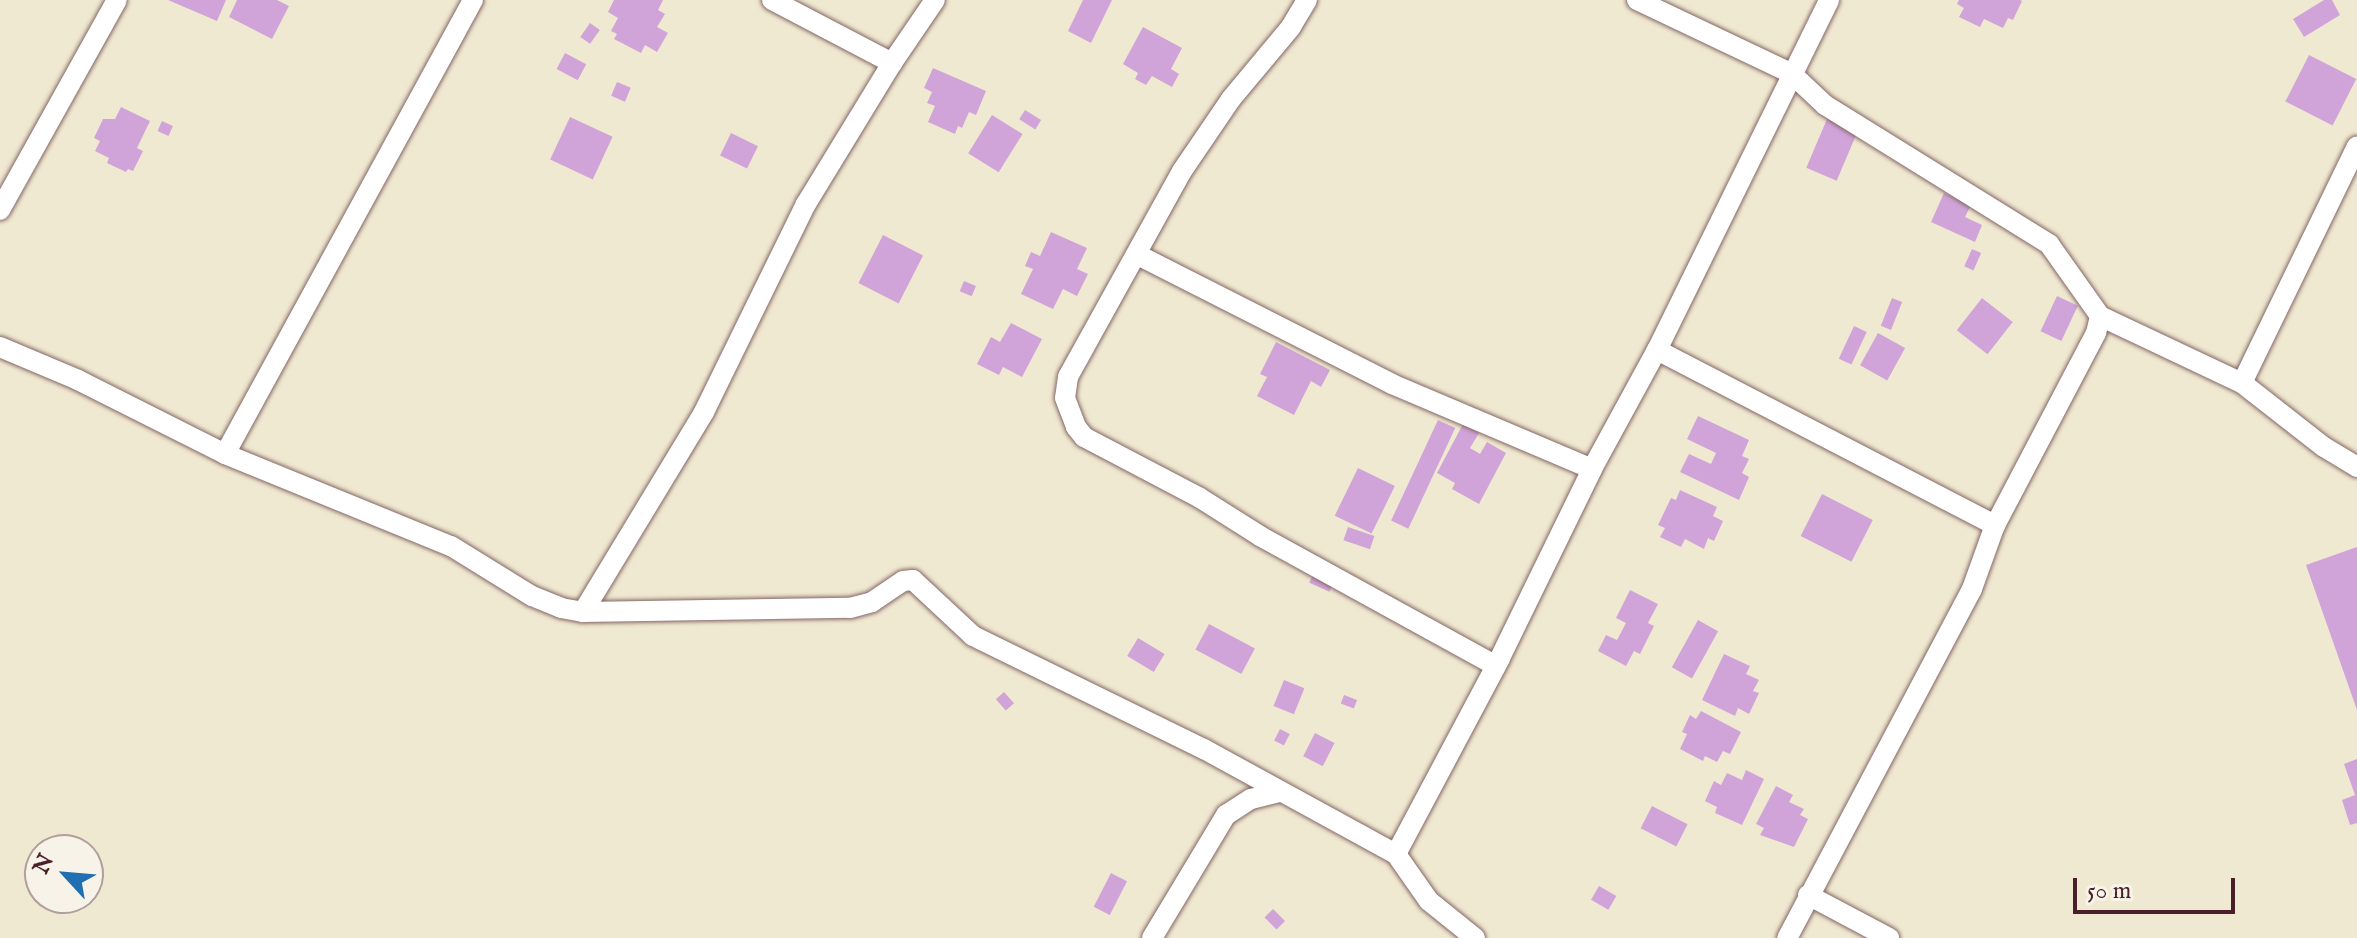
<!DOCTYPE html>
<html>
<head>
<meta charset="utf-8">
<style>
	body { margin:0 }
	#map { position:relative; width:2357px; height:938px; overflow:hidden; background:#f0e9d1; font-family:"IM FELL English",serif }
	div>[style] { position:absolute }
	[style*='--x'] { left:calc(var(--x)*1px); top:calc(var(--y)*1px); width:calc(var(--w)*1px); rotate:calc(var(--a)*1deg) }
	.building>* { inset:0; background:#d0a4d9; transform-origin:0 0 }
	.roads { filter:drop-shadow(0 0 2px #846665) drop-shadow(0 0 2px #846665) }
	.street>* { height:20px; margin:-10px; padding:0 10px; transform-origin:10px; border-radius:10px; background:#fff }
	span { translate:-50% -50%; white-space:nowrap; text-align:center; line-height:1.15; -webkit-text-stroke:7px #f7f3e8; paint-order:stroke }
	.north { position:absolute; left:24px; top:834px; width:80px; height:80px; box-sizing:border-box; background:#f7f3e8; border:2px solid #b29e9c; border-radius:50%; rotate:296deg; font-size:22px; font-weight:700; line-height:32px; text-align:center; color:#4a1f2b }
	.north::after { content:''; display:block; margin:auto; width:28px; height:36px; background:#1f6fb2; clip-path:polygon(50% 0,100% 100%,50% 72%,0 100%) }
	.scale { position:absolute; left:2073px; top:878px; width:162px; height:36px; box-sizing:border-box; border:4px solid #4a1f2b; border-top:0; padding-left:10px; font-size:24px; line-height:28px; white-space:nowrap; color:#4a1f2b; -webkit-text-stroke:6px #f7f3e8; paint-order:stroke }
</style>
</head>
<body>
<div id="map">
	<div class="building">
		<i style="clip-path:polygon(168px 0,226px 0,217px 21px)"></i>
		<i style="clip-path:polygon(237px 0,277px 0,289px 6px,272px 39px,229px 17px)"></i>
		<i style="clip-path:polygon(614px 0,663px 0,658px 10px,665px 14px,657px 27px,668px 33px,657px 52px,645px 45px,641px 53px,614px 39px,617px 34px,611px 31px,618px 18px,608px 12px)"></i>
		<i style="clip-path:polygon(1083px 0,1112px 0,1091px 43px,1068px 31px)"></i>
		<i style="clip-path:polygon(1959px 0,2020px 0,2022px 1px,2013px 20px,2008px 18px,2003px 28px,1984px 19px,1980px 27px,1959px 17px,1964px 8px,1957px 4px)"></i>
		<i style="clip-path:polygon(2324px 0,2332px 0,2340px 15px,2304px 37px,2293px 19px)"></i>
		<i style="left:590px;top:23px;width:12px;height:17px;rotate:35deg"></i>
		<i style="clip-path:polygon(1143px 27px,1182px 48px,1171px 69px,1179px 74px,1172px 87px,1152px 76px,1146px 85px,1135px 79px,1138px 73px,1123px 64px)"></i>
		<i style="left:565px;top:53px;width:24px;height:18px;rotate:28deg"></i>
		<i style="left:2309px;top:55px;width:53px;height:52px;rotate:27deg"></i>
		<i style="clip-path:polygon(933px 68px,986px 91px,976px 115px,969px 112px,962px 128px,958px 126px,955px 134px,928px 122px,935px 106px,927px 103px,932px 92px,924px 88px)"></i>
		<i style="left:617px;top:82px;width:15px;height:15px;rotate:23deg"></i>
		<i style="clip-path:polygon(121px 107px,150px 121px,137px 148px,143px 151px,133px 171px,128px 169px,126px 172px,107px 163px,109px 158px,95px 151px,100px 141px,94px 138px,103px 119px,115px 119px)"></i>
		<i style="left:1025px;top:110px;width:19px;height:11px;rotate:32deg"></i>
		<i style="left:992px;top:115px;width:36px;height:45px;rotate:32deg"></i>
		<i style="left:570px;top:117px;width:47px;height:47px;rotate:25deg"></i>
		<i style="left:1827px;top:119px;width:33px;height:53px;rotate:23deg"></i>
		<i style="left:162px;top:121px;width:12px;height:11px;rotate:24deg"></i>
		<i style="left:731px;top:133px;width:30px;height:25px;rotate:26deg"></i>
		<i style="clip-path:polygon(1944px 193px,1971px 205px,1965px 217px,1982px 225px,1975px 242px,1931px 222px)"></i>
		<i style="clip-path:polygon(1051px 232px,1087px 248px,1077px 269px,1088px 274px,1077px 296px,1063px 289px,1053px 309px,1021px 294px,1033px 269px,1025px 266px,1031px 252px,1040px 256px)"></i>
		<i style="left:883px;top:235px;width:45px;height:54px;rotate:27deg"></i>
		<i style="left:1972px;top:249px;width:10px;height:19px;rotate:24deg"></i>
		<i style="left:964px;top:281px;width:13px;height:11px;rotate:23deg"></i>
		<i style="left:2057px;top:296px;width:23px;height:39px;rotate:25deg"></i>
		<i style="left:1892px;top:298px;width:11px;height:30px;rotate:22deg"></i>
		<i style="left:1982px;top:298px;width:39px;height:41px;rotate:38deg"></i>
		<i style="clip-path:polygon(1011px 323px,1042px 339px,1022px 377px,1003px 367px,999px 375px,977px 364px,991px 337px,1000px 342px)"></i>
		<i style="left:1854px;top:326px;width:14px;height:36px;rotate:25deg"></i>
		<i style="left:1878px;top:333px;width:31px;height:37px;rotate:29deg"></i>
		<i style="clip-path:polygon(1276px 342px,1330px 370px,1321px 387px,1311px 381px,1294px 415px,1257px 396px,1267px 377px,1260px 374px)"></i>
		<i style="clip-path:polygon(1698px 416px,1749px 440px,1742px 456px,1749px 459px,1742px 473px,1749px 477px,1739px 500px,1680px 472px,1689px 454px,1711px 464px,1716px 453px,1687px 439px)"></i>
		<i style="left:1438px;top:420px;width:19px;height:111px;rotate:25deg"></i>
		<i style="clip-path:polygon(1463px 424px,1479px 433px,1470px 448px,1480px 454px,1487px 442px,1506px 453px,1479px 504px,1452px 489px,1455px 483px,1437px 473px)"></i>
		<i style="left:1358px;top:468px;width:41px;height:53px;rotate:26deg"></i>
		<i style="clip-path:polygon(1680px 490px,1717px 507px,1713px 516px,1723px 521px,1714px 541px,1708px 538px,1704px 549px,1685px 539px,1681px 547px,1660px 537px,1665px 528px,1658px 525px,1671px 498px,1676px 500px)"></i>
		<i style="left:1822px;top:494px;width:57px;height:47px;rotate:27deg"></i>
		<i style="left:1348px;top:527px;width:28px;height:14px;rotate:19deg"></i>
		<i style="clip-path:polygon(2357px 547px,2357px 710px,2306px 565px)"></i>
		<i style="left:1315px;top:570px;width:22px;height:14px;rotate:24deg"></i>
		<i style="clip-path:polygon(1630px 590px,1658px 604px,1648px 623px,1654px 626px,1640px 654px,1634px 651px,1626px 666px,1598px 651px,1606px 635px,1617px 640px,1626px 623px,1616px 618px)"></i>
		<i style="left:1698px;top:620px;width:23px;height:54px;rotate:29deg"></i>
		<i style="left:1209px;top:624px;width:52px;height:29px;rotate:28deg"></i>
		<i style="left:1138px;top:638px;width:31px;height:21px;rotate:31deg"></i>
		<i style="clip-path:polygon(1724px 654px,1750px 666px,1746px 674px,1759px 680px,1753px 691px,1759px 693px,1749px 714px,1738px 708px,1735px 716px,1702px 700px)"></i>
		<i style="left:1284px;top:680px;width:22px;height:28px;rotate:22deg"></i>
		<i style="left:1004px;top:692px;width:15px;height:11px;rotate:48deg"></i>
		<i style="left:1344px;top:695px;width:14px;height:9px;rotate:21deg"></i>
		<i style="clip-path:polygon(1701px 711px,1741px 732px,1730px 754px,1723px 751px,1717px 762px,1705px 756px,1703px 761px,1680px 749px,1687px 734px,1682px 732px,1690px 715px,1696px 719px)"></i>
		<i style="left:1280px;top:729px;width:11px;height:13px;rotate:27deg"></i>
		<i style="left:1315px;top:733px;width:22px;height:26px;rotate:27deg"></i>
		<i style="clip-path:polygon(2357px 759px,2357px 823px,2350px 825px,2342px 800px,2355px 795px,2344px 764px)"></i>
		<i style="clip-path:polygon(1746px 770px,1764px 779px,1742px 825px,1715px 813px,1717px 807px,1705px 801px,1714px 781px,1721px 785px,1727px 773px,1742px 780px)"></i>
		<i style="clip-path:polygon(1776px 786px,1793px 795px,1789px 802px,1804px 809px,1800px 815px,1808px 819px,1794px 847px,1760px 835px,1764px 828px,1756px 824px)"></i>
		<i style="left:1652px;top:806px;width:40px;height:25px;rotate:27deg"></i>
		<i style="left:1111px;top:873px;width:18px;height:38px;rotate:27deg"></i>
		<i style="left:1599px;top:886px;width:20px;height:16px;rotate:30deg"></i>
		<i style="left:1273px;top:909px;width:17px;height:12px;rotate:45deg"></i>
	</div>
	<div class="roads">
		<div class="street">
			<i style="--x:772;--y:0;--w:136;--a:27.7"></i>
			<i style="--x:892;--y:63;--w:76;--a:-55.7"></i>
			<i style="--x:1307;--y:0;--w:31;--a:121"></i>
			<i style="--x:1291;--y:27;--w:94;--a:129.8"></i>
			<i style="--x:1231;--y:99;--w:87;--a:124.2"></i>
			<i style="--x:1182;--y:171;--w:235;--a:119"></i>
			<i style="--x:1068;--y:377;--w:21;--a:98"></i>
			<i style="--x:1065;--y:398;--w:31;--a:69"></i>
			<i style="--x:1076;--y:427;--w:13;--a:51"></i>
			<i style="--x:1084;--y:437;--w:131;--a:27.7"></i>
			<i style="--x:1200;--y:498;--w:71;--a:32.3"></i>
			<i style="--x:1260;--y:536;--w:269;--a:28.8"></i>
			<i style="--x:1637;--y:0;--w:170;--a:25.4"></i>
			<i style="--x:1791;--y:73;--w:47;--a:43.3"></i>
			<i style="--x:1825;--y:105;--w:264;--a:31.8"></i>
			<i style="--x:2049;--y:244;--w:88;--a:54.7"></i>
			<i style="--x:2100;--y:316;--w:17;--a:103"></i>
			<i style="--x:2096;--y:333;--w:217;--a:117.7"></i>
			<i style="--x:1995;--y:525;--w:68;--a:109.8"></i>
			<i style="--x:1972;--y:589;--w:395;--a:117.9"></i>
			<i style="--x:0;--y:210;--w:240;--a:-60.9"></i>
			<i style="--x:1138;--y:255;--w:285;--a:26.9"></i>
			<i style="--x:1392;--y:384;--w:217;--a:23"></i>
			<i style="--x:2100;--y:316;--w:157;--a:25.3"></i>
			<i style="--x:2242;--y:383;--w:104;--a:38"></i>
			<i style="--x:2324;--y:447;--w:39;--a:31"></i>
			<i style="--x:0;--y:347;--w:85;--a:22.9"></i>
			<i style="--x:78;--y:380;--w:165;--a:26.7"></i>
			<i style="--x:225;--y:454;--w:244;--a:22.2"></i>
			<i style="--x:451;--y:546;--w:95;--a:31.7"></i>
			<i style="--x:532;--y:596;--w:31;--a:22"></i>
			<i style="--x:561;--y:608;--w:22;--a:10"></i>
			<i style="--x:583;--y:612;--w:267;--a:-0.9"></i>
			<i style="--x:850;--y:608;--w:23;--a:-15"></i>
			<i style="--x:872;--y:602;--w:37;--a:-34"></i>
			<i style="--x:903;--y:581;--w:10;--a:-6"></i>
			<i style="--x:913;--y:580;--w:82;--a:43"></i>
			<i style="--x:973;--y:636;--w:257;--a:26.1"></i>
			<i style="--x:1204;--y:749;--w:219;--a:28.7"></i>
			<i style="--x:1396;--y:854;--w:57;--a:54.9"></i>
			<i style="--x:1429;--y:901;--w:59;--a:38.8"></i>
			<i style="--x:1657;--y:350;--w:381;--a:27.4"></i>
			<i style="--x:2242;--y:383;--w:263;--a:-64.1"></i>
			<i style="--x:225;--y:454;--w:517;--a:-61.35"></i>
			<i style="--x:583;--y:612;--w:234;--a:-58.8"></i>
			<i style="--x:704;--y:412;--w:232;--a:-63.9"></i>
			<i style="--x:806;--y:204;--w:165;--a:-58.6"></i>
			<i style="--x:1396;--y:854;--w:222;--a:-62"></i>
			<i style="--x:1500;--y:658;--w:210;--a:-64"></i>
			<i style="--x:1592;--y:469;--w:136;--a:-61.4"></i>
			<i style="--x:1657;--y:350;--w:390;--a:-63.8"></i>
			<i style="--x:1808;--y:895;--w:92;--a:28"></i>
			<i style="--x:1152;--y:938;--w:144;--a:-59"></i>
			<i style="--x:1226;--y:815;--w:30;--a:-33"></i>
			<i style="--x:1251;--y:799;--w:30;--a:-14"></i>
		</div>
	</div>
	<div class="north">N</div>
	<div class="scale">50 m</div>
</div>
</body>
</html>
